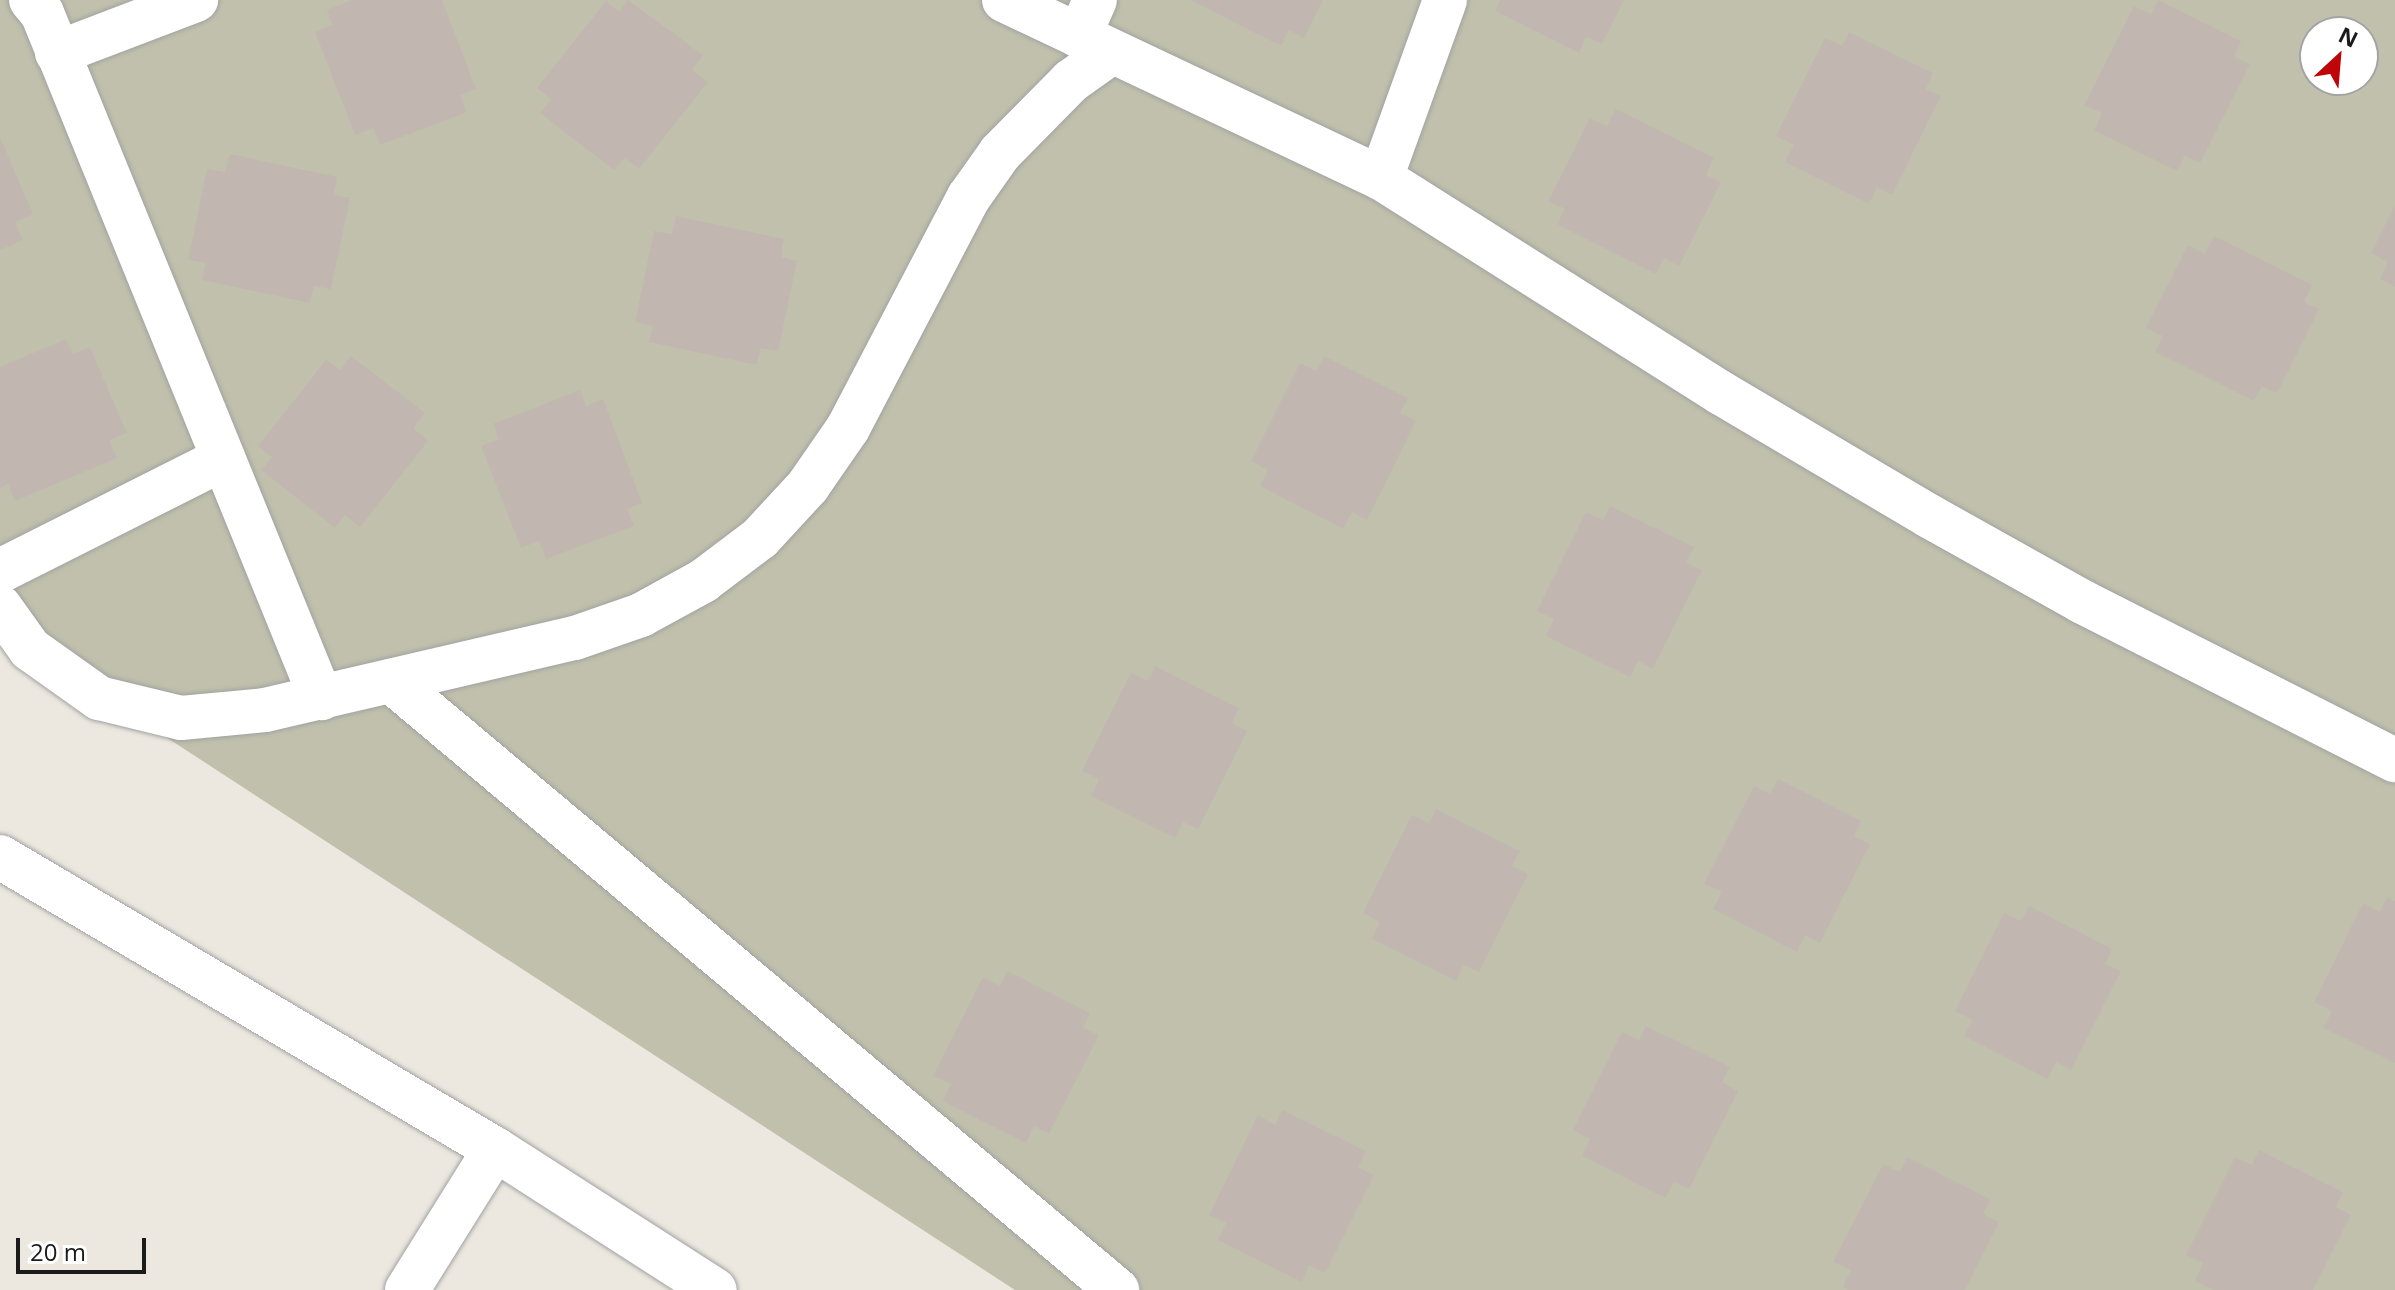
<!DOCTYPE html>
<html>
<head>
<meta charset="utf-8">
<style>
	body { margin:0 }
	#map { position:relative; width:2395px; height:1290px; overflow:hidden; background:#ece8e0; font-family:"Open Sans",sans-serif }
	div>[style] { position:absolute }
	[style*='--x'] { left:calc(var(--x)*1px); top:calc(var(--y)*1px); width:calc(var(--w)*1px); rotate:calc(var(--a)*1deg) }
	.construction>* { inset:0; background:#c0c0ac }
	.building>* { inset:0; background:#c1b7b0 }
	.roads { filter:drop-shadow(0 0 2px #a2a2a2) drop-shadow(0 0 2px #a2a2a2) }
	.street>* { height:44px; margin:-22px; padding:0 22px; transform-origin:22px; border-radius:22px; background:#fff }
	span { translate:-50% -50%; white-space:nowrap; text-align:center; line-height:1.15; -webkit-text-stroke:6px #fff; paint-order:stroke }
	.north { position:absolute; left:2299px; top:16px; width:80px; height:80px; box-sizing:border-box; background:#fff; border:2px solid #a4a4a4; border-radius:50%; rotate:26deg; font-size:22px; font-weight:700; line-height:32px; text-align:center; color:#1b1b1b }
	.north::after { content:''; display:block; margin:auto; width:28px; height:36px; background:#c00509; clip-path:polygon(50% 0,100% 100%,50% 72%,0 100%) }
	.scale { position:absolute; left:16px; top:1238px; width:130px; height:36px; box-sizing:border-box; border:4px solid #1b1b1b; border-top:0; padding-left:10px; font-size:24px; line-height:28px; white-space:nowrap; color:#1b1b1b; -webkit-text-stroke:6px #fff; paint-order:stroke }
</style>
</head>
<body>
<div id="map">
	<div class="construction">
		<i style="clip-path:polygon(evenodd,0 0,2395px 0,2395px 1290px,1015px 1290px,0 629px,0 0,2315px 32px,2363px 32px,2363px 80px,2315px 80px,2315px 32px)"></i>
	</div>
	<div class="building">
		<i style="clip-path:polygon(352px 0,442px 0,476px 89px,460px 95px,467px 112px,380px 145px,373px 128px,355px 135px,315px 32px,332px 25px,327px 10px)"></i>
		<i style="clip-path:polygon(628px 0,703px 55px,692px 70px,708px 82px,639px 169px,625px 158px,614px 170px,540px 113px,551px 99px,537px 88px,606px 1px,619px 12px)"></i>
		<i style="clip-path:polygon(1190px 0,1323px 0,1304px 38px,1289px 30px,1281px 46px)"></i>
		<i style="clip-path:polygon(1500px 0,1624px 0,1602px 44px,1586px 37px,1579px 53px,1495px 11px)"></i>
		<i style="clip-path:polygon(2158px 0,2241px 41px,2234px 57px,2250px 64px,2200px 163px,2185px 155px,2177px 171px,2094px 130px,2102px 113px,2084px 105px,2134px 6px,2151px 14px)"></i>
		<i style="clip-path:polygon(1849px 32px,1933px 73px,1926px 89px,1941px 96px,1892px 195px,1877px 187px,1869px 204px,1785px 162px,1794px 145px,1776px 136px,1825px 38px,1842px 46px)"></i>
		<i style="clip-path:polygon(1616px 109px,1714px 158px,1706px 175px,1721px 182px,1679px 266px,1664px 258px,1656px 274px,1557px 224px,1565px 209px,1548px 201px,1590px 118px,1607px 126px)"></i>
		<i style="clip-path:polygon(0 137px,33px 214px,15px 222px,23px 240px,0 250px)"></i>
		<i style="clip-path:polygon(230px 154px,337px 177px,334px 195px,350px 198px,331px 289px,314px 286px,310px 303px,202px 280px,206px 263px,188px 260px,207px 169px,225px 172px)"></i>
		<i style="clip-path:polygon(2395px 205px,2395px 287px,2380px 279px,2388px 262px,2371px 253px)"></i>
		<i style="clip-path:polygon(676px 216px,784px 239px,781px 257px,797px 261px,778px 351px,761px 348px,757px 365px,649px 342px,653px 326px,635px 322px,654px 231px,672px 234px)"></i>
		<i style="clip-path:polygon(2214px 236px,2312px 285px,2304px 302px,2319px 309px,2277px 393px,2262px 386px,2254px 401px,2155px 352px,2163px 336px,2146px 328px,2188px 245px,2205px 254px)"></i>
		<i style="clip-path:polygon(66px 339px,73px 354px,90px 347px,127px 433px,109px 440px,117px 458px,15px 501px,8px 484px,0 488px,0 367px)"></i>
		<i style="clip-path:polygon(351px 356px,425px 413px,413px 428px,428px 441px,360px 527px,345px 515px,335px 528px,261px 470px,272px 457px,258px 446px,326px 360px,340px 370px)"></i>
		<i style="clip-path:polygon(1324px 356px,1408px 398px,1400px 413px,1416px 421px,1367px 520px,1352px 512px,1343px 529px,1260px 486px,1268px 470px,1251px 461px,1300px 363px,1317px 371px)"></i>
		<i style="clip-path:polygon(580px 390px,586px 406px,603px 399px,642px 503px,627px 509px,634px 526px,546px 559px,539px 541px,521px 548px,481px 446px,499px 439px,493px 424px)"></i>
		<i style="clip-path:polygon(1610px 506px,1694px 547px,1686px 563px,1702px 570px,1653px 669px,1638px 661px,1630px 677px,1546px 636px,1554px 619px,1537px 611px,1586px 512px,1603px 520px)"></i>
		<i style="clip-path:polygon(1155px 666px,1239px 708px,1232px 723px,1247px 731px,1198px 829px,1183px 822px,1175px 838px,1091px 796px,1099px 779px,1082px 771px,1131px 673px,1148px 681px)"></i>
		<i style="clip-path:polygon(1778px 779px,1861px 821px,1854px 836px,1870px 844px,1820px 943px,1805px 935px,1797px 952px,1713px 909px,1722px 892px,1704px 884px,1754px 786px,1770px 794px)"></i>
		<i style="clip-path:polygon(1436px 809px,1520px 851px,1512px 866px,1528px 874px,1479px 972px,1463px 965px,1456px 981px,1372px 939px,1380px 922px,1363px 913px,1412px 815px,1429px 823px)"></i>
		<i style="clip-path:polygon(2387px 897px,2395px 901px,2395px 1063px,2323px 1028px,2332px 1011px,2314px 1002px,2363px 903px,2380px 912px)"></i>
		<i style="clip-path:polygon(2029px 906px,2112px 949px,2105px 964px,2121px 971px,2071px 1070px,2056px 1062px,2048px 1079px,1964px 1036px,1973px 1020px,1955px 1011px,2004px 913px,2021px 921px)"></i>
		<i style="clip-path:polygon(1007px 971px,1090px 1013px,1083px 1028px,1099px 1035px,1049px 1134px,1034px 1126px,1026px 1143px,943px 1101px,951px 1084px,933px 1076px,983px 977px,1000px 986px)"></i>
		<i style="clip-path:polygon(1646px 1026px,1730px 1067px,1722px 1082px,1738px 1091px,1689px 1189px,1674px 1182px,1665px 1198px,1582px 1156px,1590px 1139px,1573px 1130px,1622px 1032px,1639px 1040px)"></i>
		<i style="clip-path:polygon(1282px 1110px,1366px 1151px,1358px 1167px,1374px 1175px,1325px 1273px,1309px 1265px,1302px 1282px,1218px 1240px,1226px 1223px,1209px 1215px,1258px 1115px,1275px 1125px)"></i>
		<i style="clip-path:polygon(2259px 1150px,2343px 1192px,2336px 1207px,2351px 1215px,2313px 1290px,2213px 1290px,2195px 1281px,2203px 1263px,2186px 1255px,2235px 1157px,2252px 1165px)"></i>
		<i style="clip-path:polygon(1907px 1157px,1990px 1199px,1983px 1214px,1999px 1222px,1965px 1290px,1848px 1290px,1843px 1287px,1851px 1270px,1833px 1262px,1883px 1164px,1900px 1172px)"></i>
	</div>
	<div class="roads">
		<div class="street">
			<i style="--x:31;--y:0;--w:17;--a:50"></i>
			<i style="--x:42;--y:13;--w:740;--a:67.84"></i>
			<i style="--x:1004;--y:0;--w:417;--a:25.3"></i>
			<i style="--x:1381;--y:178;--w:402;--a:32.3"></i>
			<i style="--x:1721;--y:393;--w:242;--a:30.6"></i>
			<i style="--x:1929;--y:516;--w:176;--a:29.2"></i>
			<i style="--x:2083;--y:602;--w:350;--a:26.9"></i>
			<i style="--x:1079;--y:36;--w:39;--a:-66"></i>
			<i style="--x:57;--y:53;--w:149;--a:-20.9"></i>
			<i style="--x:1381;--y:178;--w:189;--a:-70.2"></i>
			<i style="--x:0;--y:571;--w:250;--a:-26.7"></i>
			<i style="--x:0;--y:607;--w:52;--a:54.5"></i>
			<i style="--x:30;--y:649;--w:85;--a:35.4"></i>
			<i style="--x:99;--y:698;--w:84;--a:13.7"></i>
			<i style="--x:181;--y:718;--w:84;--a:-5.4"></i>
			<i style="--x:265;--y:710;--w:318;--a:-13.1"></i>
			<i style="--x:575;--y:638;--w:70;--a:-19.2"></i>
			<i style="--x:641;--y:615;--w:71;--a:-28.7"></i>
			<i style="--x:703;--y:581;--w:71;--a:-37"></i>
			<i style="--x:760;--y:538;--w:71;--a:-47.3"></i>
			<i style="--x:808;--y:486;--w:70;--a:-55.4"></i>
			<i style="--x:848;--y:428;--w:261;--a:-62.4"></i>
			<i style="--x:969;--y:197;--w:54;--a:-54.8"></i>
			<i style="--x:1000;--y:153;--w:101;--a:-45.4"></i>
			<i style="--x:1071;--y:81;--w:50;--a:-35.3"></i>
			<i style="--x:391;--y:681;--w:948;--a:39.99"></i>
			<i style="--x:0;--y:857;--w:575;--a:30.54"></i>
			<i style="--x:495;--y:1149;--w:261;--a:32.7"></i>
			<i style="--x:407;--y:1290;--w:166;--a:-58"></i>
		</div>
	</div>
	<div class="north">N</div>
	<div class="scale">20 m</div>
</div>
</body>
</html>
